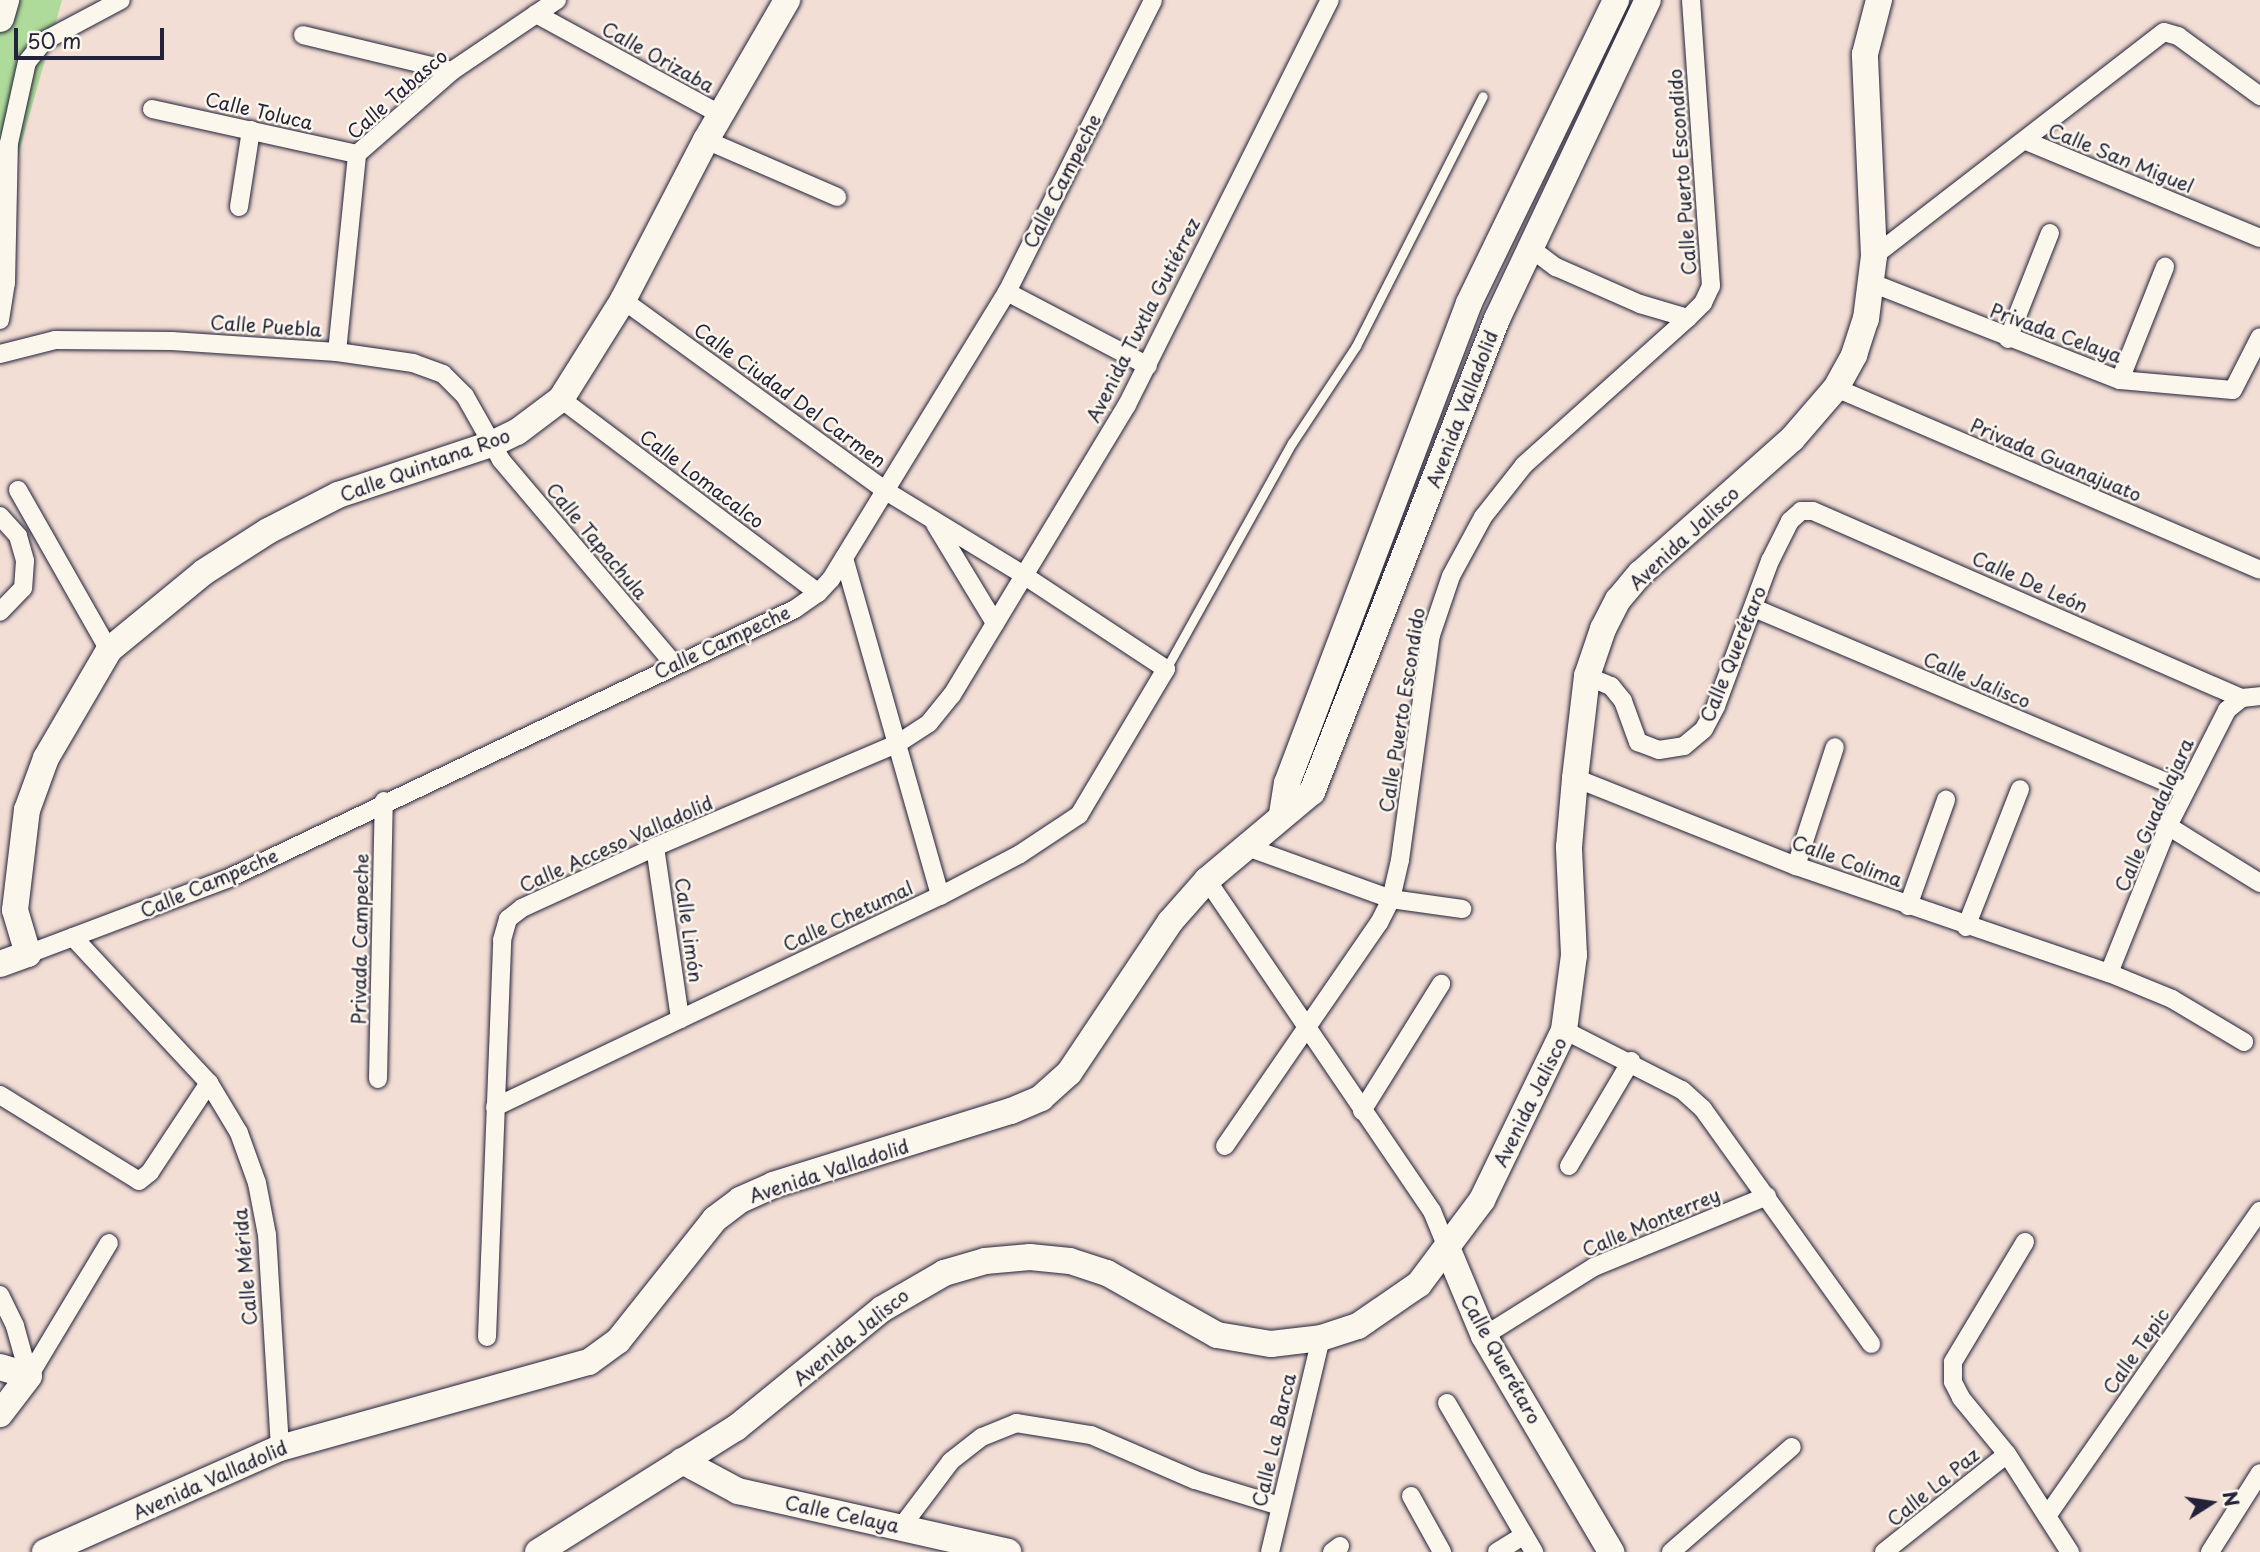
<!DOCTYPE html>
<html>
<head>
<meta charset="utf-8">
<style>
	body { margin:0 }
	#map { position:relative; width:2260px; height:1552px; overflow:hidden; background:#f3ded5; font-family:"Playpen Sans",sans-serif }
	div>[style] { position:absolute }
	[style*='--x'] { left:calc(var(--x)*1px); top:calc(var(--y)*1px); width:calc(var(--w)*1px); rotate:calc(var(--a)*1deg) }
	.green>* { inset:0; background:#aedb99 }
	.roads { filter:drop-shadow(0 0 2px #22223b) drop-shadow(0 0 2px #22223b) }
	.lane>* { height:9px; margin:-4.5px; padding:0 4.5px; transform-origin:4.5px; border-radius:4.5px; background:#fbf7ec }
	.street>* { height:18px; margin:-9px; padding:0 9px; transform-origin:9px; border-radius:9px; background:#fbf7ec }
	.secondary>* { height:26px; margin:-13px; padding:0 13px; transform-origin:13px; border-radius:13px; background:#fbf7ec }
	.primary>* { height:28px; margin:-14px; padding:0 14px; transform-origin:14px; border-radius:14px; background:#fbf7ec }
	span { translate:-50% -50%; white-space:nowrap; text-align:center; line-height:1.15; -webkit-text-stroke:5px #fbf7ec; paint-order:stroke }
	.street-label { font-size:19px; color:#22223b }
	.north { position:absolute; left:2176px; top:1468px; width:70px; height:70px; -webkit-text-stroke:5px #fbf7ec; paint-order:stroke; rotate:78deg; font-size:19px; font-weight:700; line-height:28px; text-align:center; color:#22223b }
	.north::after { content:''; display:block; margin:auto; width:24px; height:32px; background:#22223b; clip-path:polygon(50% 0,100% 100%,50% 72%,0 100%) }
	.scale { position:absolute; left:14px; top:28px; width:150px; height:32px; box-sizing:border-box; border:4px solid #22223b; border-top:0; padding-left:9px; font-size:21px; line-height:24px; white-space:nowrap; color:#22223b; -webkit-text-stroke:5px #fbf7ec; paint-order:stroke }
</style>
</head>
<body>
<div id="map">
	<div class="green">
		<i style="clip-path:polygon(0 0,62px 0,0 219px)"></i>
	</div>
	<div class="roads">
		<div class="lane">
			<i style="--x:1166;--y:669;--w:259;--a:-60.9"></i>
			<i style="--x:1292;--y:443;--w:116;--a:-56.6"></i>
			<i style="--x:1356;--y:346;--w:280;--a:-63.1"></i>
		</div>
		<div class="street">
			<i style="--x:536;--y:14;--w:213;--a:28.6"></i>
			<i style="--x:303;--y:35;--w:153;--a:13.6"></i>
			<i style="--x:152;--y:109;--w:210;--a:12.4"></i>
			<i style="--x:706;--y:140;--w:143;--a:23.5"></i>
			<i style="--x:2026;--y:141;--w:253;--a:22.5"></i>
			<i style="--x:239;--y:207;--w:78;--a:-81.1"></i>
			<i style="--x:1529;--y:247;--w:34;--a:37"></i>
			<i style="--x:1556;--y:267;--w:92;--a:23.8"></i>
			<i style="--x:1640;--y:304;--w:50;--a:16.3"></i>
			<i style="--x:1874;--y:256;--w:366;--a:-37.7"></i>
			<i style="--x:2164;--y:32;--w:15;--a:16"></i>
			<i style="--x:2178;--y:36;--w:102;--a:36.2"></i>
			<i style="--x:1872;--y:283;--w:266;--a:21.4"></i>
			<i style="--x:2120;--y:380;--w:113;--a:5.1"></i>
			<i style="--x:2233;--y:390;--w:59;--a:-63"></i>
			<i style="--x:1007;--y:292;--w:159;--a:27.7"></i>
			<i style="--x:0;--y:320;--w:37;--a:-81"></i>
			<i style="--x:6;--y:283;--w:140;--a:-88.8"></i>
			<i style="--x:9;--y:143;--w:83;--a:-77.5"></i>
			<i style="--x:27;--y:62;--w:27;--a:-51"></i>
			<i style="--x:44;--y:41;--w:87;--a:-28"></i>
			<i style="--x:2008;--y:339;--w:114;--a:-68.4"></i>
			<i style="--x:337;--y:352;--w:199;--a:-84.2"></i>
			<i style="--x:357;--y:154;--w:126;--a:-41.1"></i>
			<i style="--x:452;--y:71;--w:127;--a:-34.1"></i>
			<i style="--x:0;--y:354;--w:57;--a:-14.3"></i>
			<i style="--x:55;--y:340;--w:117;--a:0.5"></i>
			<i style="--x:172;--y:341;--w:165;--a:3.8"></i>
			<i style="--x:337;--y:352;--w:77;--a:8.2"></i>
			<i style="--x:413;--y:363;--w:32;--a:20"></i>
			<i style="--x:443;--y:374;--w:31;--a:45"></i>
			<i style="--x:465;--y:396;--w:73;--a:60.6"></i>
			<i style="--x:501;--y:460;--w:267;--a:49.7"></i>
			<i style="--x:2120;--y:380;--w:122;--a:-68.3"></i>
			<i style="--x:1836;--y:388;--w:461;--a:23.2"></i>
			<i style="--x:561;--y:399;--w:322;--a:37"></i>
			<i style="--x:18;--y:490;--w:184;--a:60.4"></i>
			<i style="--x:0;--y:516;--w:27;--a:48"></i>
			<i style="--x:18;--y:536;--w:26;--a:74"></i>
			<i style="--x:25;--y:561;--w:27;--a:94"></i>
			<i style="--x:23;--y:588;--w:33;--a:134"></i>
			<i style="--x:935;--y:524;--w:116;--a:58.8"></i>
			<i style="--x:844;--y:558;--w:351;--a:74.1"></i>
			<i style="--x:1754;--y:608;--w:467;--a:22.9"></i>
			<i style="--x:1587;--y:676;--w:26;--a:23"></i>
			<i style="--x:1611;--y:686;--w:19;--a:51"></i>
			<i style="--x:1623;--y:701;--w:44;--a:69.9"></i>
			<i style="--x:1638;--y:742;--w:22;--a:21"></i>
			<i style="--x:1659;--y:750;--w:25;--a:-9"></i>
			<i style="--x:1684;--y:746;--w:26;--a:-40"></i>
			<i style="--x:1704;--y:729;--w:26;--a:-62"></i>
			<i style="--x:1716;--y:706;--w:155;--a:-69.6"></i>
			<i style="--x:1770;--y:561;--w:45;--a:-63.4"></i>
			<i style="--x:1790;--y:521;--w:15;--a:-42"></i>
			<i style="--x:1801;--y:511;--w:12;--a:0"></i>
			<i style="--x:1813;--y:511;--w:468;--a:23.6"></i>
			<i style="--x:1575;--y:778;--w:238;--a:21.7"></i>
			<i style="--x:1796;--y:866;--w:331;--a:18.9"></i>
			<i style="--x:2109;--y:973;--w:68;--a:22.4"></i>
			<i style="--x:2172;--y:999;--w:84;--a:30.8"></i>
			<i style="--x:2168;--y:826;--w:108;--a:31.8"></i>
			<i style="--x:655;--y:847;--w:174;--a:81.7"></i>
			<i style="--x:1250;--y:848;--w:150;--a:19.9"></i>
			<i style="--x:1391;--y:899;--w:72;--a:8"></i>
			<i style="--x:1796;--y:866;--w:125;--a:-71.9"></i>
			<i style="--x:1207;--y:880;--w:400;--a:55.8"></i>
			<i style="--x:1432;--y:1211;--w:42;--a:67.7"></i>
			<i style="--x:1908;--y:906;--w:113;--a:-70.3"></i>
			<i style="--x:1966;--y:927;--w:148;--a:-68.6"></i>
			<i style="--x:73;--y:937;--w:200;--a:47"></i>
			<i style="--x:209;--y:1083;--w:58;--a:59"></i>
			<i style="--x:239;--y:1133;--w:53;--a:70.2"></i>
			<i style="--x:257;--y:1183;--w:53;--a:79.1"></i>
			<i style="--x:267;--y:1235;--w:213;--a:86.5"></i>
			<i style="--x:28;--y:954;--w:213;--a:-20.7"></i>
			<i style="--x:227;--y:879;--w:629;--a:-25.42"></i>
			<i style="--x:795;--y:609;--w:28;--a:-35"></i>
			<i style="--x:818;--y:593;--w:19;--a:-47"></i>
			<i style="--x:831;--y:579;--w:337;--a:-58.5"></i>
			<i style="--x:1007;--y:292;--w:326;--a:-63.4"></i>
			<i style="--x:2109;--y:973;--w:158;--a:-68.1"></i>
			<i style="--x:2168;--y:826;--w:130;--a:-63"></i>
			<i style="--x:2227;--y:710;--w:19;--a:-39"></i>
			<i style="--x:2242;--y:698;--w:18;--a:-6"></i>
			<i style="--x:1564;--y:1030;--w:132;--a:27"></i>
			<i style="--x:1682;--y:1090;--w:28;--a:42"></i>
			<i style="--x:1703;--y:1109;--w:289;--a:54.4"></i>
			<i style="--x:378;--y:1079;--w:278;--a:-88.8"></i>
			<i style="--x:0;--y:1095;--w:163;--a:31.7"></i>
			<i style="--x:139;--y:1181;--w:14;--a:-39"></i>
			<i style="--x:150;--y:1172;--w:107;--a:-56.5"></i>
			<i style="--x:495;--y:1107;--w:492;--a:-25.4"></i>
			<i style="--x:940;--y:896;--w:90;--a:-27.7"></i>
			<i style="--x:1020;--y:854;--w:71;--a:-33.5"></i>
			<i style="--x:1079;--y:815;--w:170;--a:-59.2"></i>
			<i style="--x:1166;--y:669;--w:173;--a:-146.6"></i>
			<i style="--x:1022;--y:574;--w:159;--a:-148.6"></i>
			<i style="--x:886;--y:491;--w:325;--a:-144"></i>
			<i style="--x:1362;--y:1111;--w:150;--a:-58.1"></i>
			<i style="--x:1225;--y:1146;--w:271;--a:-55.4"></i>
			<i style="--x:1379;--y:923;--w:27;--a:-63"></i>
			<i style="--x:1391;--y:899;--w:40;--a:-77"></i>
			<i style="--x:1400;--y:860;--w:227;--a:-82.2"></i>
			<i style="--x:1431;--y:635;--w:62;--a:-71.3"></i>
			<i style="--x:1451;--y:576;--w:67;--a:-61.5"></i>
			<i style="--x:1483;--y:517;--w:66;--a:-51.7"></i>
			<i style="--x:1524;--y:465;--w:220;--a:-41.9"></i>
			<i style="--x:1688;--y:318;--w:21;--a:-45"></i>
			<i style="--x:1703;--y:303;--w:19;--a:-65"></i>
			<i style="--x:1711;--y:286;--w:287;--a:-94"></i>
			<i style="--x:1569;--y:1166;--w:122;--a:-59.4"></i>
			<i style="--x:2025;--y:1242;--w:140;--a:121"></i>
			<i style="--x:1953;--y:1362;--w:20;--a:90"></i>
			<i style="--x:1953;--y:1382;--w:18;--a:63"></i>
			<i style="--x:1961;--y:1398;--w:72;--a:50.6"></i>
			<i style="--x:2007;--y:1454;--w:117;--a:57.3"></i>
			<i style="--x:0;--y:1295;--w:34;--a:64"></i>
			<i style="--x:15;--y:1326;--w:52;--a:74.4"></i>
			<i style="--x:1484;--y:1336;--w:130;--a:-32.1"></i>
			<i style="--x:1594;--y:1267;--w:187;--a:-22.3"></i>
			<i style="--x:487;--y:1337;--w:397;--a:-87.8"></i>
			<i style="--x:502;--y:940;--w:22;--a:-74"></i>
			<i style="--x:508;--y:919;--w:18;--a:-38"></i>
			<i style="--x:522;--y:908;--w:146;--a:-24.6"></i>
			<i style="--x:655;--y:847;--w:263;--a:-23.1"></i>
			<i style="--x:897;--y:744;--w:38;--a:-33"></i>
			<i style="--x:929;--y:723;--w:36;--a:-51"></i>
			<i style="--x:952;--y:695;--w:339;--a:-58.9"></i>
			<i style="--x:1127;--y:405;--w:453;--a:-63.4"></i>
			<i style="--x:29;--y:1376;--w:155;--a:-59"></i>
			<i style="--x:1447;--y:1403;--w:173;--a:59.7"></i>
			<i style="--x:1411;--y:1496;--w:64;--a:61"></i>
			<i style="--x:2047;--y:1516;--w:372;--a:-55.1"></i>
			<i style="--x:902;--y:1526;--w:81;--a:-53"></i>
			<i style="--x:951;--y:1461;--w:39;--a:-38"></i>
			<i style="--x:982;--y:1437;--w:37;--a:-22"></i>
			<i style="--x:1016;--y:1423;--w:76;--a:9.1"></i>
			<i style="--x:1091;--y:1435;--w:113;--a:23.4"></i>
			<i style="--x:1195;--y:1480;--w:89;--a:17"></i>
			<i style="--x:1270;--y:1552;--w:220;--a:-76.6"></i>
			<i style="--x:1332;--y:1552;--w:10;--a:-37"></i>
			<i style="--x:1497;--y:1552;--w:32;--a:-32"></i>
			<i style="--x:1671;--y:1552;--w:160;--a:-41"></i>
			<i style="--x:1884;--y:1552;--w:157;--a:-38.5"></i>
			<i style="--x:2210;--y:1552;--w:93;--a:-57.7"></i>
		</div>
		<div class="secondary">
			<i style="--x:1282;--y:814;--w:31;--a:-81"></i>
			<i style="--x:1287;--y:783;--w:513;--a:-69.23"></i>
			<i style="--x:1469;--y:303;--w:337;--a:-64.1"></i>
			<i style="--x:0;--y:964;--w:30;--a:-20"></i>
			<i style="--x:28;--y:954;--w:46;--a:-106.5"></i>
			<i style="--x:15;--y:910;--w:101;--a:-83.2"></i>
			<i style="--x:27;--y:810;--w:55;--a:-69.9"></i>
			<i style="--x:46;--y:758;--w:125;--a:-59.7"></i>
			<i style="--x:109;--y:650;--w:123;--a:-39.4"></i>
			<i style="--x:204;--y:572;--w:76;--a:-32.6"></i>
			<i style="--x:268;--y:531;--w:79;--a:-27.2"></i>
			<i style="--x:338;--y:495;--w:164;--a:-18.4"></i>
			<i style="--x:494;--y:443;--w:25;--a:-26"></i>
			<i style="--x:517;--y:432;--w:55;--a:-36.9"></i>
			<i style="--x:561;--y:399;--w:117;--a:-57.9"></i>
			<i style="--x:623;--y:300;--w:180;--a:-62.6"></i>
			<i style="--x:706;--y:140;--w:162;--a:-59.9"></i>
			<i style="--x:1448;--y:1250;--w:93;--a:67.3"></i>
			<i style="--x:1484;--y:1336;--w:251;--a:59.5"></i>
			<i style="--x:0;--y:1367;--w:30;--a:17"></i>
			<i style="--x:29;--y:1376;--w:48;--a:127.3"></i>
			<i style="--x:682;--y:1461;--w:64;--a:28.2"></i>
			<i style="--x:738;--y:1491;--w:277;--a:12.7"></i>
			<i style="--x:45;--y:1552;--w:257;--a:-23.9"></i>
			<i style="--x:280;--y:1448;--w:321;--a:-15.6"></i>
			<i style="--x:589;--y:1362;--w:36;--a:-36"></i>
			<i style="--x:618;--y:1341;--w:156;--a:-51.5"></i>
			<i style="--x:715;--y:1219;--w:31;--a:-37"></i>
			<i style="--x:740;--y:1200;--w:36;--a:-24"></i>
			<i style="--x:773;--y:1185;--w:249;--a:-17.3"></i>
			<i style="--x:1011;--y:1111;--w:33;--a:-23"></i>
			<i style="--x:1041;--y:1098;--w:38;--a:-42"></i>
			<i style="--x:1069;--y:1073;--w:182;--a:-56.2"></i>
			<i style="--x:1170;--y:922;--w:56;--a:-48.6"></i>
			<i style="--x:1207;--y:880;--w:137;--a:-40"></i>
			<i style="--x:1312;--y:792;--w:508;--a:-68.64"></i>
			<i style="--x:1497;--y:319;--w:353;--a:-64.7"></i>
			<i style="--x:538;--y:1552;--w:234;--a:-32.1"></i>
			<i style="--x:736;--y:1428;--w:188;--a:-39.2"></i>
			<i style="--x:882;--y:1309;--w:72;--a:-30.1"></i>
			<i style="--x:944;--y:1273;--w:43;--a:-16.3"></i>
			<i style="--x:985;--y:1261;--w:45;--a:-5.1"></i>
			<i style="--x:1030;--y:1257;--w:40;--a:5.7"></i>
			<i style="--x:1070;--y:1261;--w:39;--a:18"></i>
			<i style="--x:1107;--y:1273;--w:126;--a:29.4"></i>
			<i style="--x:1217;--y:1335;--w:55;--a:9.5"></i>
			<i style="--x:1271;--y:1344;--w:50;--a:-6.8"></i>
			<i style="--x:1321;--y:1338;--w:39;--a:-18"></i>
			<i style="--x:1358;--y:1326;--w:74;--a:-34.5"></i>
			<i style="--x:1419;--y:1284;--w:105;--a:-53.1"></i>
			<i style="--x:1482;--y:1200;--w:189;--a:-64.2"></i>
			<i style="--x:1564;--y:1030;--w:76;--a:-82.4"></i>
			<i style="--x:1574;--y:955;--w:108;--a:-92.7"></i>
			<i style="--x:1569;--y:847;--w:69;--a:-85"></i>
			<i style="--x:1575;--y:778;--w:103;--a:-83.3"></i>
			<i style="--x:1587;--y:676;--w:50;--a:-71.2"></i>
			<i style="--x:1603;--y:629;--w:33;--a:-63"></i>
			<i style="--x:1618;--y:600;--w:35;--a:-50"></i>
			<i style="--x:1641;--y:573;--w:202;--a:-41.6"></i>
			<i style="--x:1792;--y:439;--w:67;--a:-49.2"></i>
			<i style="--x:1836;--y:388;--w:38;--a:-61"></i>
			<i style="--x:1854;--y:355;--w:38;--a:-72"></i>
			<i style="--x:1866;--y:319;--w:64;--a:-82.8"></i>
			<i style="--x:1874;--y:256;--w:202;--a:-92.6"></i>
			<i style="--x:1865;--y:54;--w:56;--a:-75.5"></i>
		</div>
		<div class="primary">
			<i style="--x:0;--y:18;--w:19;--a:-74"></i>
		</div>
	</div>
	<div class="street-label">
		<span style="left:658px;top:57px;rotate:29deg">Calle Orizaba</span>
		<span style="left:397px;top:94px;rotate:-41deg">Calle Tabasco</span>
		<span style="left:259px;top:111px;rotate:13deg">Calle Toluca</span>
		<span style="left:2121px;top:158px;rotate:22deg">Calle San Miguel</span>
		<span style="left:1682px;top:172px;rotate:-94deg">Calle Puerto Escondido</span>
		<span style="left:1062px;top:181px;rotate:-63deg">Calle Campeche</span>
		<span style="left:1143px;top:320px;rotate:-63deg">Avenida Tuxtla Gutiérrez</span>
		<span style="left:266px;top:326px;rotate:4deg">Calle Puebla</span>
		<span style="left:2056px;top:333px;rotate:20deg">Privada Celaya</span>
		<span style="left:790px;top:395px;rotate:36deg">Calle Ciudad Del Carmen</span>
		<span style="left:1462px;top:409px;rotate:-69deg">Avenida Valladolid</span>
		<span style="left:2056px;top:460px;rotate:23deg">Privada Guanajuato</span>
		<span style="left:425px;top:465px;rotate:-20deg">Calle Quintana Roo</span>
		<span style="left:702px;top:479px;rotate:37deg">Calle Lomacalco</span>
		<span style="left:1684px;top:538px;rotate:-43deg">Avenida Jalisco</span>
		<span style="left:597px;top:541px;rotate:50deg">Calle Tapachula</span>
		<span style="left:2030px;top:582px;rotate:24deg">Calle De León</span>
		<span style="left:722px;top:642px;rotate:-25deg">Calle Campeche</span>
		<span style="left:1733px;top:654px;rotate:-68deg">Calle Querétaro</span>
		<span style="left:1977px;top:680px;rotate:23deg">Calle Jalisco</span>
		<span style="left:1402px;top:710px;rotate:-81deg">Calle Puerto Escondido</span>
		<span style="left:2154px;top:815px;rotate:-66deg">Calle Guadalajara</span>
		<span style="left:616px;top:844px;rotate:-24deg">Calle Acceso Valladolid</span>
		<span style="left:1847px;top:861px;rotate:20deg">Calle Colima</span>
		<span style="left:209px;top:883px;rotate:-23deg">Calle Campeche</span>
		<span style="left:848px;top:916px;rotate:-25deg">Calle Chetumal</span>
		<span style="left:689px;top:930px;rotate:82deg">Calle Limón</span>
		<span style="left:360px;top:939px;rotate:-89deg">Privada Campeche</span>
		<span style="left:1530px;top:1102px;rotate:-64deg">Avenida Jalisco</span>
		<span style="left:829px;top:1171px;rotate:-18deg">Avenida Valladolid</span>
		<span style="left:1651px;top:1222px;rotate:-23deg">Calle Monterrey</span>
		<span style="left:245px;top:1267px;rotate:-95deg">Calle Mérida</span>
		<span style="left:851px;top:1337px;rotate:-39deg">Avenida Jalisco</span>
		<span style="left:2136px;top:1351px;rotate:-55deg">Calle Tepic</span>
		<span style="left:1501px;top:1359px;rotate:61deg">Calle Querétaro</span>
		<span style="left:1274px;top:1440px;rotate:-77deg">Calle La Barca</span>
		<span style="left:210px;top:1480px;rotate:-24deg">Avenida Valladolid</span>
		<span style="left:1933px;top:1487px;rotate:-39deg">Calle La Paz</span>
		<span style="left:842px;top:1514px;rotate:12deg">Calle Celaya</span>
	</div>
	<div class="north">N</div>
	<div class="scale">50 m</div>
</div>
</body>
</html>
